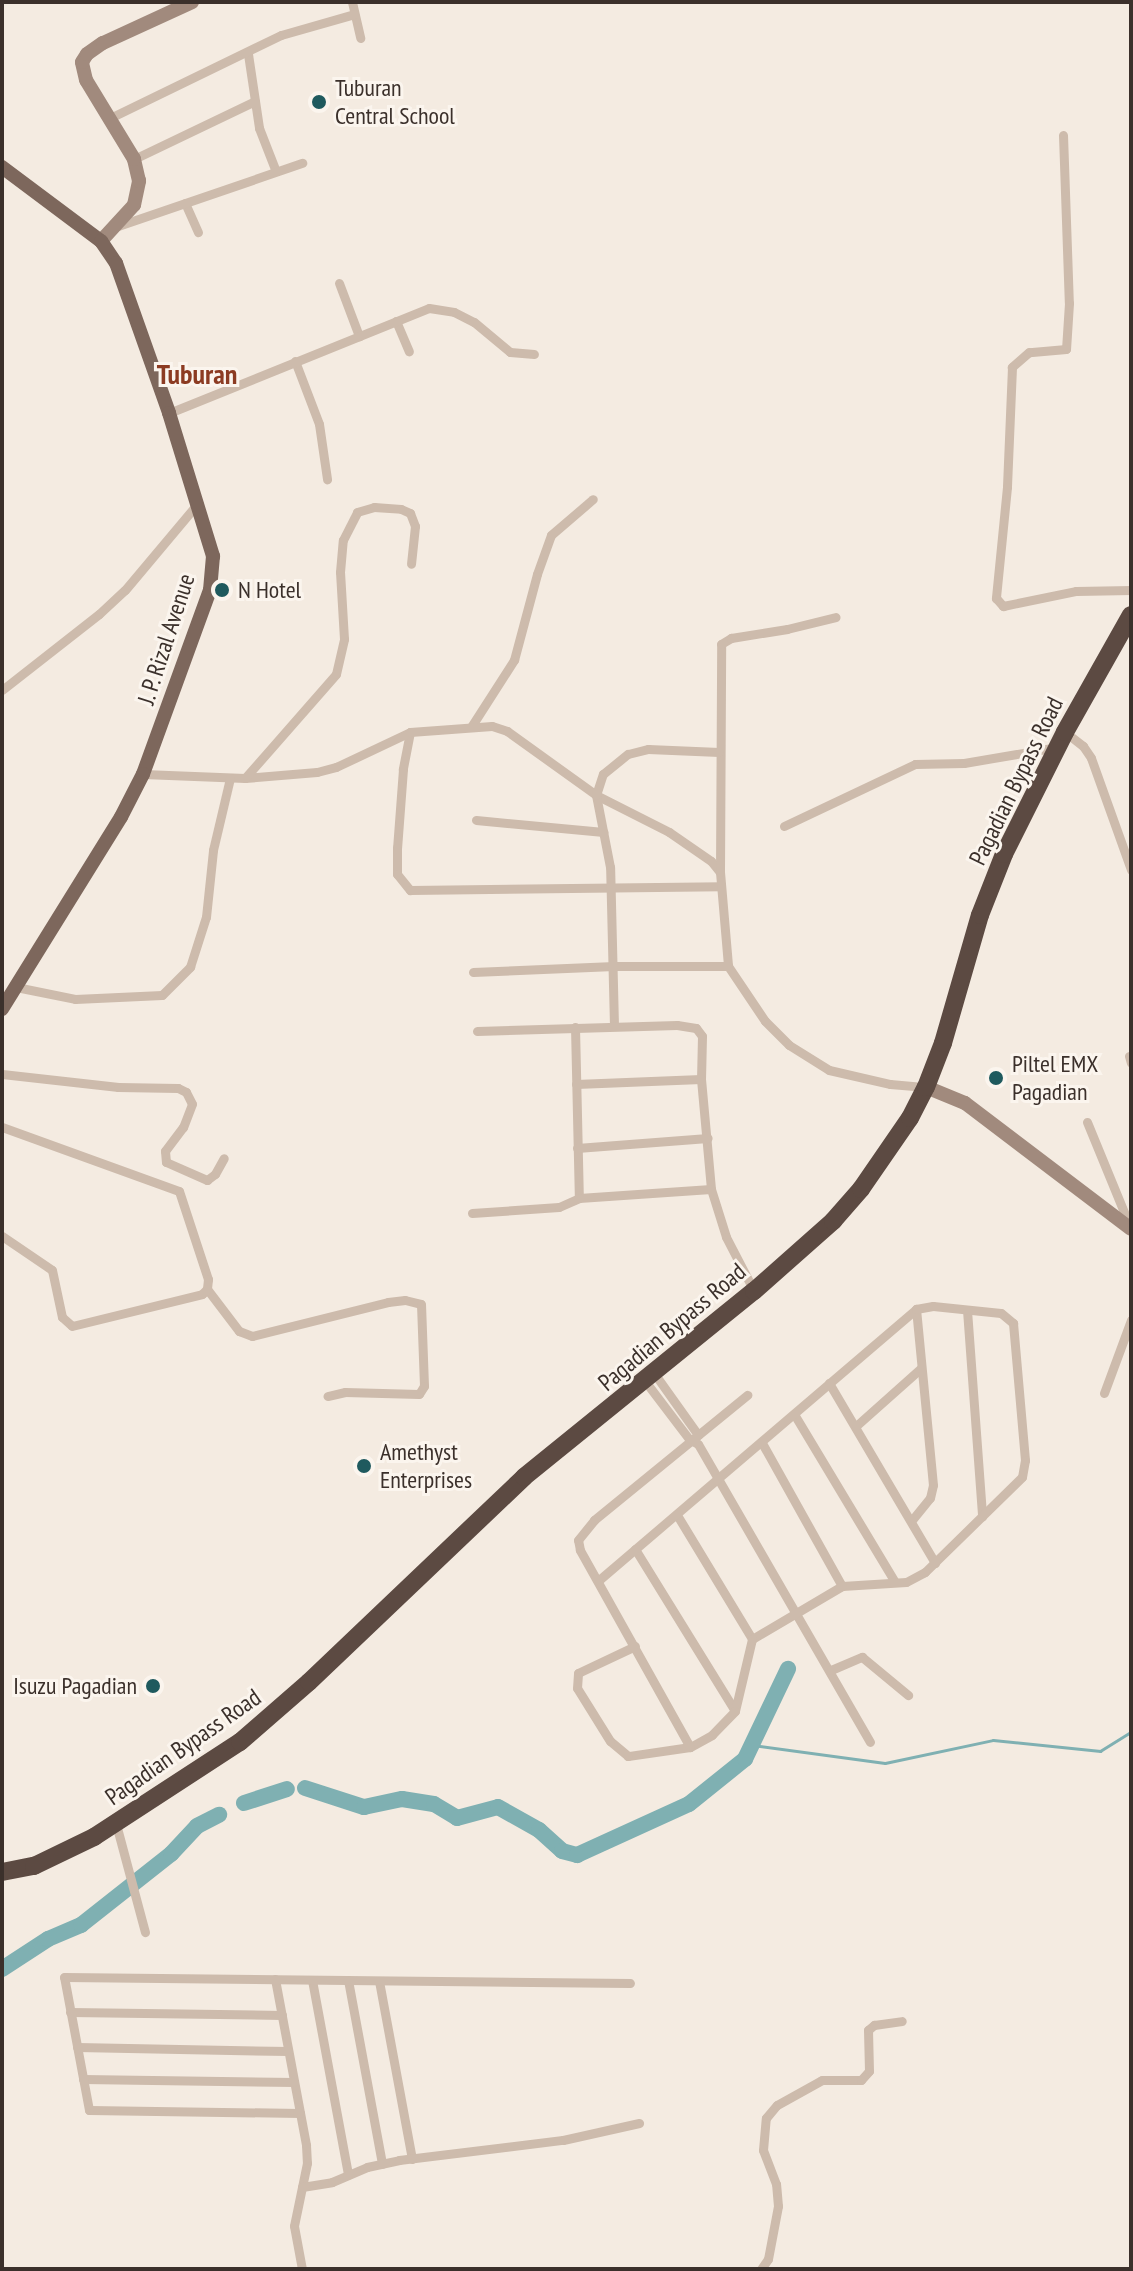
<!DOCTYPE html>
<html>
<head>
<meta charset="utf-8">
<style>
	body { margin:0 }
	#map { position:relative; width:1133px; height:2271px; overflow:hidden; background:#f4ebe1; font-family:"PT Sans Narrow",sans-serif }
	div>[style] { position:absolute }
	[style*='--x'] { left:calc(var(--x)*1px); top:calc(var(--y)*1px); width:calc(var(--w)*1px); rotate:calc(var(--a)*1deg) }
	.stream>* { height:3px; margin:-1.5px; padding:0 1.5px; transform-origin:1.5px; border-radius:1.5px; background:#7fb0b2 }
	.river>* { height:16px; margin:-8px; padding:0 8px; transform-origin:8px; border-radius:8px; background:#7fb0b2 }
	.street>* { height:9px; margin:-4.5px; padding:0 4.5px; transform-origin:4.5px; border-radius:4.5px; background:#cdbbac }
	.secondary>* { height:14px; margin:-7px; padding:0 7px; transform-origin:7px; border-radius:7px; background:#a18a7d }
	.primary>* { height:14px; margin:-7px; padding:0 7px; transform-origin:7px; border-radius:7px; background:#7d675c }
	.highway>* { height:18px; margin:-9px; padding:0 9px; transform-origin:9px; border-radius:9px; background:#5c4a42 }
	.dots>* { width:22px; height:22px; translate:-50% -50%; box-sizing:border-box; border:4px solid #fbf5ee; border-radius:50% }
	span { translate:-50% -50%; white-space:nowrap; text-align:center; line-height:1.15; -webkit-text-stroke:6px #fbf5ee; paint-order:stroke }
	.poi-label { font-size:24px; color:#3b302b }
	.left { translate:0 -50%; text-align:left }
	.right { translate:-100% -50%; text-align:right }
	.street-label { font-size:24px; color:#3b302b }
	.quarter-label { font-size:28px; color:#8c3b22; font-weight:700 }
	.frame { position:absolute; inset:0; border:4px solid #3b302b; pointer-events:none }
</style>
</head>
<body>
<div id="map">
	<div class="stream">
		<i style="--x:752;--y:1745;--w:134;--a:7.7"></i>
		<i style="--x:885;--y:1763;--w:110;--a:-12"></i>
		<i style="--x:993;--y:1740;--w:108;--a:5.9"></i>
		<i style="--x:1100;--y:1751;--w:36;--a:-32"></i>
	</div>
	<div class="river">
		<i style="--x:305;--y:1788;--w:62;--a:17.9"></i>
		<i style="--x:364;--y:1807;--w:39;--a:-12"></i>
		<i style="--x:402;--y:1799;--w:32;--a:9"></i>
		<i style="--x:434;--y:1804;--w:27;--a:31"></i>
		<i style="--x:457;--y:1818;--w:42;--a:-15"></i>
		<i style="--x:498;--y:1807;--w:47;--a:29.3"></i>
		<i style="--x:539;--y:1830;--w:31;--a:42"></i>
		<i style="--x:562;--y:1851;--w:16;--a:15"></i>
		<i style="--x:577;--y:1855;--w:123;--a:-24.5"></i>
		<i style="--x:689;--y:1804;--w:72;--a:-38.8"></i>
		<i style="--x:745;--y:1759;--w:100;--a:-64.5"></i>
		<i style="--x:244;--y:1803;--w:45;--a:-18"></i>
		<i style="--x:2;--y:1969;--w:55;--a:-33.1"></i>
		<i style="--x:48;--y:1939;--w:36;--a:-23"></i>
		<i style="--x:81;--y:1925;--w:115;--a:-38.3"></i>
		<i style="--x:171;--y:1854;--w:38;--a:-47"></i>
		<i style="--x:197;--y:1826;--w:25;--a:-27"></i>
	</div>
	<div class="street">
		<i style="--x:352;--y:2;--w:37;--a:77"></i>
		<i style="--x:248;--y:54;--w:75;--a:81.5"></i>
		<i style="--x:259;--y:128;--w:44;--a:68.7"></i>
		<i style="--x:110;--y:118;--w:190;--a:-25.9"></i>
		<i style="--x:281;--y:35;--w:76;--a:-16"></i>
		<i style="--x:1063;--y:135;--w:168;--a:88"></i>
		<i style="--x:1069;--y:303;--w:46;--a:93.7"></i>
		<i style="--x:1066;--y:349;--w:37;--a:175"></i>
		<i style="--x:1029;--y:352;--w:23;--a:139"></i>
		<i style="--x:1012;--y:367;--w:120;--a:92.4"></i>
		<i style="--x:1007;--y:487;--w:112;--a:95.7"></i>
		<i style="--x:996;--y:598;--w:11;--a:49"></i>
		<i style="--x:1003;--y:606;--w:75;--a:-11.6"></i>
		<i style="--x:1076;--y:591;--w:55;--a:-1"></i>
		<i style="--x:134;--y:159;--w:134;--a:-25.6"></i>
		<i style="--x:185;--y:203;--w:32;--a:66"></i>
		<i style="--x:115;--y:227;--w:198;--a:-18.9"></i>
		<i style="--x:339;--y:283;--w:57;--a:69.3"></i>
		<i style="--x:396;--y:321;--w:33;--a:67"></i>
		<i style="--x:295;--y:361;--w:67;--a:69.1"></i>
		<i style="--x:319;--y:424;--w:56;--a:81.7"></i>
		<i style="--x:169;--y:413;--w:280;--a:-22"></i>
		<i style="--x:429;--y:308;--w:25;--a:9"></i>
		<i style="--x:454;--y:312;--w:22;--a:27"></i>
		<i style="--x:474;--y:322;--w:47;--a:39.8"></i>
		<i style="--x:510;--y:352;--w:24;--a:5"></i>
		<i style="--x:2;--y:690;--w:123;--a:-38.1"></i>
		<i style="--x:99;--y:614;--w:35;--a:-43"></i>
		<i style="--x:125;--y:590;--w:114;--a:-50"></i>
		<i style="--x:471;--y:727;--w:80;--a:-57.3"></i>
		<i style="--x:514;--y:660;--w:89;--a:-75"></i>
		<i style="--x:537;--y:574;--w:41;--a:-70.3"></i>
		<i style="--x:551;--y:535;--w:55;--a:-40.6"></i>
		<i style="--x:410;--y:732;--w:38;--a:101"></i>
		<i style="--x:403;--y:769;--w:79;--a:94.3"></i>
		<i style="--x:397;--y:848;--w:26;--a:90"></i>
		<i style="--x:397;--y:874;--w:21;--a:51"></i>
		<i style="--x:410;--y:890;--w:311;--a:-0.7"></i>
		<i style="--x:1065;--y:732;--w:23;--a:38"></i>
		<i style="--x:1083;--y:746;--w:14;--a:56"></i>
		<i style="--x:1091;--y:758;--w:119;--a:70.3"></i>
		<i style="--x:143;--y:774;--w:102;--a:2.2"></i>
		<i style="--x:245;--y:778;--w:72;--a:-4.8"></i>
		<i style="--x:317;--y:772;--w:20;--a:-15"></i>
		<i style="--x:336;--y:767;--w:82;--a:-25.3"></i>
		<i style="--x:410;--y:732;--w:82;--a:-4.2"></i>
		<i style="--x:492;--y:726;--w:16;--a:18"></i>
		<i style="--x:507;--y:731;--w:110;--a:35.7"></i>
		<i style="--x:596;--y:795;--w:82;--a:26.9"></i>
		<i style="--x:669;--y:832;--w:51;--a:34.6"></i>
		<i style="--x:711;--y:861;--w:14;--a:51"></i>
		<i style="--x:720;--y:872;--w:94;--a:85.1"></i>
		<i style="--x:728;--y:966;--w:66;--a:56.1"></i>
		<i style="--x:765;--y:1021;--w:34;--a:45"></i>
		<i style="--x:789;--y:1045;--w:47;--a:32"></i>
		<i style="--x:829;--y:1070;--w:63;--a:12.9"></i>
		<i style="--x:890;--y:1084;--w:36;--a:5"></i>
		<i style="--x:245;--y:778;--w:138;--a:-48.8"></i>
		<i style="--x:336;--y:674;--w:36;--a:-77"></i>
		<i style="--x:344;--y:639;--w:67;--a:-93.4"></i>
		<i style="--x:340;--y:572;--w:32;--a:-85"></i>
		<i style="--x:343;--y:540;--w:31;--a:-63"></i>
		<i style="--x:357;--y:512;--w:18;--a:-16"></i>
		<i style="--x:374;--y:507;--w:27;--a:4"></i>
		<i style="--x:401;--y:509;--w:10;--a:24"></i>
		<i style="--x:410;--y:513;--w:14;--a:69"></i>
		<i style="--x:415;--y:526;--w:38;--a:96"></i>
		<i style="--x:476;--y:820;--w:128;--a:5.4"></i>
		<i style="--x:784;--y:826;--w:145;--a:-25.3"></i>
		<i style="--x:915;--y:764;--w:49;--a:-1.2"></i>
		<i style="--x:964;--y:763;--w:95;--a:-9.7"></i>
		<i style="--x:720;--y:872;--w:228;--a:-89.7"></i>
		<i style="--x:721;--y:644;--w:12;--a:-31"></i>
		<i style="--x:731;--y:638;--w:57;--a:-9.1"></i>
		<i style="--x:787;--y:629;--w:50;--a:-13.8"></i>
		<i style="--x:473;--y:972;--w:141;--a:-2.4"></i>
		<i style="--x:614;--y:966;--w:114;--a:0"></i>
		<i style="--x:16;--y:987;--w:60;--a:11.5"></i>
		<i style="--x:75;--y:999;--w:87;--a:-2.6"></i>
		<i style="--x:162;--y:995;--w:40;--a:-45"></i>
		<i style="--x:190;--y:967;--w:52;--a:-72.3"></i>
		<i style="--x:206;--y:917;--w:67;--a:-84"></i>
		<i style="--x:213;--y:850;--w:74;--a:-76.7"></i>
		<i style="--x:614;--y:1026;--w:159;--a:-91.4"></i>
		<i style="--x:610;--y:867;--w:73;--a:-101"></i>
		<i style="--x:596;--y:795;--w:22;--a:-72"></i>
		<i style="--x:603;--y:774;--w:32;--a:-39"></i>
		<i style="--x:628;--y:754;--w:21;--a:-14"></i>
		<i style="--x:648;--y:749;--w:71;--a:2.4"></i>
		<i style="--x:575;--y:1027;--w:171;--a:88.7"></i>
		<i style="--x:579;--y:1198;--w:132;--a:-3.9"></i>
		<i style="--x:477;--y:1031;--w:200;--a:-1.7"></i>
		<i style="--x:677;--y:1025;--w:19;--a:9"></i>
		<i style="--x:696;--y:1028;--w:10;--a:53"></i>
		<i style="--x:702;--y:1036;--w:43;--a:91.3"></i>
		<i style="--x:701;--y:1079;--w:110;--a:84.8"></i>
		<i style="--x:711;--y:1189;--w:50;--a:72.6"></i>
		<i style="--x:726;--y:1237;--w:61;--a:62.6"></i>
		<i style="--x:1129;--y:1056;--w:7;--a:74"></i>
		<i style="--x:2;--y:1074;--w:117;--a:6.4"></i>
		<i style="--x:118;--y:1087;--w:60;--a:1"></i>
		<i style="--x:178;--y:1088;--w:9;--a:27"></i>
		<i style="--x:186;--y:1092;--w:13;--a:63"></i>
		<i style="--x:192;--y:1104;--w:25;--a:111"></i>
		<i style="--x:183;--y:1127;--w:30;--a:127"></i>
		<i style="--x:165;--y:1151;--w:11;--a:85"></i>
		<i style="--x:166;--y:1162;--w:45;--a:23.7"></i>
		<i style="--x:207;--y:1180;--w:10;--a:-37"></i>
		<i style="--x:215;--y:1174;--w:18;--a:-61"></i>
		<i style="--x:576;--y:1084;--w:125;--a:-2.3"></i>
		<i style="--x:1087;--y:1122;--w:113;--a:67.7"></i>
		<i style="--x:2;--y:1127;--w:188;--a:19.9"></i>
		<i style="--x:179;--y:1191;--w:93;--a:71.8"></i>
		<i style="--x:208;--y:1279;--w:10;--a:96"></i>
		<i style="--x:207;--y:1289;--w:53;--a:52.7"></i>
		<i style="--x:239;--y:1331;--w:14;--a:21"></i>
		<i style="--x:252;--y:1336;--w:140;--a:-14"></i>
		<i style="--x:388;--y:1302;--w:17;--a:-7"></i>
		<i style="--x:405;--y:1300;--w:16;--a:14"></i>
		<i style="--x:421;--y:1304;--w:82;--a:87.9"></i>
		<i style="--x:424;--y:1386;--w:9;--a:122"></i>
		<i style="--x:419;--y:1394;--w:74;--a:-178.5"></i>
		<i style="--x:345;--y:1392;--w:18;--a:167"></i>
		<i style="--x:577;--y:1148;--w:131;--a:-4.4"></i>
		<i style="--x:472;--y:1213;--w:87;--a:-3.9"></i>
		<i style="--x:559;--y:1207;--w:22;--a:-24"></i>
		<i style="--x:2;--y:1236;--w:60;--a:34.2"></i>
		<i style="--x:52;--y:1270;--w:48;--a:78"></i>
		<i style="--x:62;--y:1317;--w:13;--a:42"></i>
		<i style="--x:72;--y:1326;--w:134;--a:-13.8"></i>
		<i style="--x:202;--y:1294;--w:7;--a:-45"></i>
		<i style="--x:967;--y:1310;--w:207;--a:85.8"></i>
		<i style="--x:654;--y:1373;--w:76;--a:54.6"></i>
		<i style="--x:645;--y:1381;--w:73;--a:52.8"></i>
		<i style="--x:689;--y:1439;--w:10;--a:29"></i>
		<i style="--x:698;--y:1444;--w:344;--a:60"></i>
		<i style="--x:829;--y:1383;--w:209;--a:59.5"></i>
		<i style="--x:1104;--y:1393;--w:78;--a:-69.7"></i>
		<i style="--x:794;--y:1414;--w:196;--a:59"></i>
		<i style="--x:856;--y:1426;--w:87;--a:-41.7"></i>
		<i style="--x:762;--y:1443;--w:164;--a:60.8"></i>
		<i style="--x:677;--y:1515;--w:145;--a:58.8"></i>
		<i style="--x:912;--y:1520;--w:28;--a:-51"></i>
		<i style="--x:930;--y:1498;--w:13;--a:-77"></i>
		<i style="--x:933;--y:1485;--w:177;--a:-95.5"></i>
		<i style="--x:635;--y:1549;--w:190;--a:58.3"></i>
		<i style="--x:599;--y:1580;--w:417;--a:-40.5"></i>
		<i style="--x:916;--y:1309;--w:17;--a:-10"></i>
		<i style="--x:933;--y:1306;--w:68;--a:5.9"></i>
		<i style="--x:1001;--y:1313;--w:16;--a:40"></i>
		<i style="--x:1013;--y:1323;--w:138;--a:85"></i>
		<i style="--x:1025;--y:1460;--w:17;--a:100"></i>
		<i style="--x:1022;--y:1477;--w:136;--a:135.6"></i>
		<i style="--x:925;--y:1572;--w:21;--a:152"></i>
		<i style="--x:906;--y:1582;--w:64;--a:176.4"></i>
		<i style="--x:842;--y:1586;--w:104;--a:149.5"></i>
		<i style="--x:752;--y:1639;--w:74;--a:103.3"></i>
		<i style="--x:735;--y:1711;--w:33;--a:134"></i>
		<i style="--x:712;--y:1735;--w:25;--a:151"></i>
		<i style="--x:690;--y:1747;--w:63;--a:171.7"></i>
		<i style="--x:628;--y:1756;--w:23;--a:-140"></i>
		<i style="--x:610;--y:1741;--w:62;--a:-121.9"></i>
		<i style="--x:577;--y:1688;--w:15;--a:-86"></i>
		<i style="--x:578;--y:1673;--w:63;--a:-25.3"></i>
		<i style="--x:831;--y:1670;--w:34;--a:-23"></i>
		<i style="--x:862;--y:1657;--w:60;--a:39.6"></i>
		<i style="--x:690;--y:1747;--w:226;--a:-119.2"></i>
		<i style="--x:580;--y:1550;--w:10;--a:-101"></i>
		<i style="--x:578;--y:1540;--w:26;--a:-51"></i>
		<i style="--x:594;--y:1520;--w:198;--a:-39.2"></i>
		<i style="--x:116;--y:1824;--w:112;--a:75"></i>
		<i style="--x:275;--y:1979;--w:169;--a:79.4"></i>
		<i style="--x:306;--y:2145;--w:18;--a:87"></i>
		<i style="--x:307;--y:2163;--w:64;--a:101.7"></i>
		<i style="--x:294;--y:2226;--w:44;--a:79.5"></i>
		<i style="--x:312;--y:1980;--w:198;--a:79.5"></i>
		<i style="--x:348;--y:1980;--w:187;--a:79.5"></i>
		<i style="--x:379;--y:1981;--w:181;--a:79.5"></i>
		<i style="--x:70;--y:2012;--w:212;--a:0.8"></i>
		<i style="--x:77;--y:2047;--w:211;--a:1.1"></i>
		<i style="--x:83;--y:2079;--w:211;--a:0.8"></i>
		<i style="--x:300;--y:2113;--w:211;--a:-179.2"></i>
		<i style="--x:89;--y:2110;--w:135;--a:-100.6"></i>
		<i style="--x:64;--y:1977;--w:566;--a:0.61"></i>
		<i style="--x:302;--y:2187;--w:30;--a:-9"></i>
		<i style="--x:332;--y:2182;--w:38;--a:-23"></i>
		<i style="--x:367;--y:2167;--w:33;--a:-12"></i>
		<i style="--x:399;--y:2160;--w:165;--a:-7"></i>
		<i style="--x:563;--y:2140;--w:78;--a:-12.6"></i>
		<i style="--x:761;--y:2269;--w:12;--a:-55"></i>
		<i style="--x:768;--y:2259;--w:54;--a:-79.3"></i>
		<i style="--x:778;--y:2206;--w:22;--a:-95"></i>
		<i style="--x:776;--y:2184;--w:36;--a:-111"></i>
		<i style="--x:763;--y:2150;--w:32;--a:-85"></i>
		<i style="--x:766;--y:2118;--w:17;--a:-50"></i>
		<i style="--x:777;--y:2105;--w:51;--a:-29.1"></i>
		<i style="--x:822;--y:2080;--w:39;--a:0"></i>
		<i style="--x:861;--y:2080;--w:12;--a:-48"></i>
		<i style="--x:869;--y:2071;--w:41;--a:-91.4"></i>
		<i style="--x:868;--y:2030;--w:8;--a:-40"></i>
		<i style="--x:874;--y:2025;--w:28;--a:-8"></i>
	</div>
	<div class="secondary">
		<i style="--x:101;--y:241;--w:49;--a:-47.5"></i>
		<i style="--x:134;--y:205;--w:25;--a:-78"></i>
		<i style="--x:139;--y:181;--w:23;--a:-103"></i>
		<i style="--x:134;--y:159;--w:92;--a:-121.3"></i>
		<i style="--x:86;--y:80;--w:18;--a:-103"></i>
		<i style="--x:82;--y:62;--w:9;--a:-58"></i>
		<i style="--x:87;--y:54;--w:19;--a:-35"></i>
		<i style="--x:103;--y:43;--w:98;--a:-24.7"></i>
		<i style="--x:926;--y:1087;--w:42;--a:22.3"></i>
		<i style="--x:965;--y:1103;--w:208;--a:37.2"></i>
	</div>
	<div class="primary">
		<i style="--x:2;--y:167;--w:124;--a:36.8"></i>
		<i style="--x:101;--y:241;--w:27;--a:56"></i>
		<i style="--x:116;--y:263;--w:159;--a:70.5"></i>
		<i style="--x:169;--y:413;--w:150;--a:72.9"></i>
		<i style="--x:213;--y:556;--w:34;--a:95"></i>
		<i style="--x:210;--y:590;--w:196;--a:110"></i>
		<i style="--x:143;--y:774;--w:48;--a:117.1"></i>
		<i style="--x:121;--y:817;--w:226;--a:121.8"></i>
	</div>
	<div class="highway">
		<i style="--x:2;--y:1872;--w:33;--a:-11"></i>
		<i style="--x:34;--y:1866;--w:67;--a:-25.8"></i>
		<i style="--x:94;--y:1837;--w:174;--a:-33.1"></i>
		<i style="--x:240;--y:1742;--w:91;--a:-41"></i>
		<i style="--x:309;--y:1682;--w:297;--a:-43.6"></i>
		<i style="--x:524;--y:1477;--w:296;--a:-39"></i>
		<i style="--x:754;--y:1291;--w:106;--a:-41.5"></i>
		<i style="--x:833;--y:1221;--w:43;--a:-48.8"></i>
		<i style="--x:861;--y:1189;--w:86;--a:-55.4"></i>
		<i style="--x:910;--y:1118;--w:35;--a:-63"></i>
		<i style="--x:926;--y:1087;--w:47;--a:-68.9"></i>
		<i style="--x:943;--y:1043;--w:133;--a:-73.9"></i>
		<i style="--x:980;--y:915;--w:66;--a:-68.5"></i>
		<i style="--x:1004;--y:854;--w:136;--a:-63.4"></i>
		<i style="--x:1065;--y:732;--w:134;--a:-60.6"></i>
	</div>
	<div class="dots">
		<i style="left:319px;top:102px;background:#1f5a5e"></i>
		<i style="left:222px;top:590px;background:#1f5a5e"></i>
		<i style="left:996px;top:1078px;background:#1f5a5e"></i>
		<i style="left:364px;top:1466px;background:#1f5a5e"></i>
		<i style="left:153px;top:1686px;background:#1f5a5e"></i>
	</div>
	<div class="poi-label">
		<span class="left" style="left:335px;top:102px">Tuburan<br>Central School</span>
		<span class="left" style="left:238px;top:590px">N Hotel</span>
		<span class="left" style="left:1012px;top:1078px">Piltel EMX<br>Pagadian</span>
		<span class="left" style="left:380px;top:1466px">Amethyst<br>Enterprises</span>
		<span class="right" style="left:137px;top:1686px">Isuzu Pagadian</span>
	</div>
	<div class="street-label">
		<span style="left:166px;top:639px;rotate:-72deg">J. P. Rizal Avenue</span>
		<span style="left:1016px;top:781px;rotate:-64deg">Pagadian Bypass Road</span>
		<span style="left:672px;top:1327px;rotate:-40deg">Pagadian Bypass Road</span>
		<span style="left:183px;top:1747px;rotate:-35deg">Pagadian Bypass Road</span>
	</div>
	<div class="quarter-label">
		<span style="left:197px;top:374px">Tuburan</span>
	</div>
	<div class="frame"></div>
</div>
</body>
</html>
